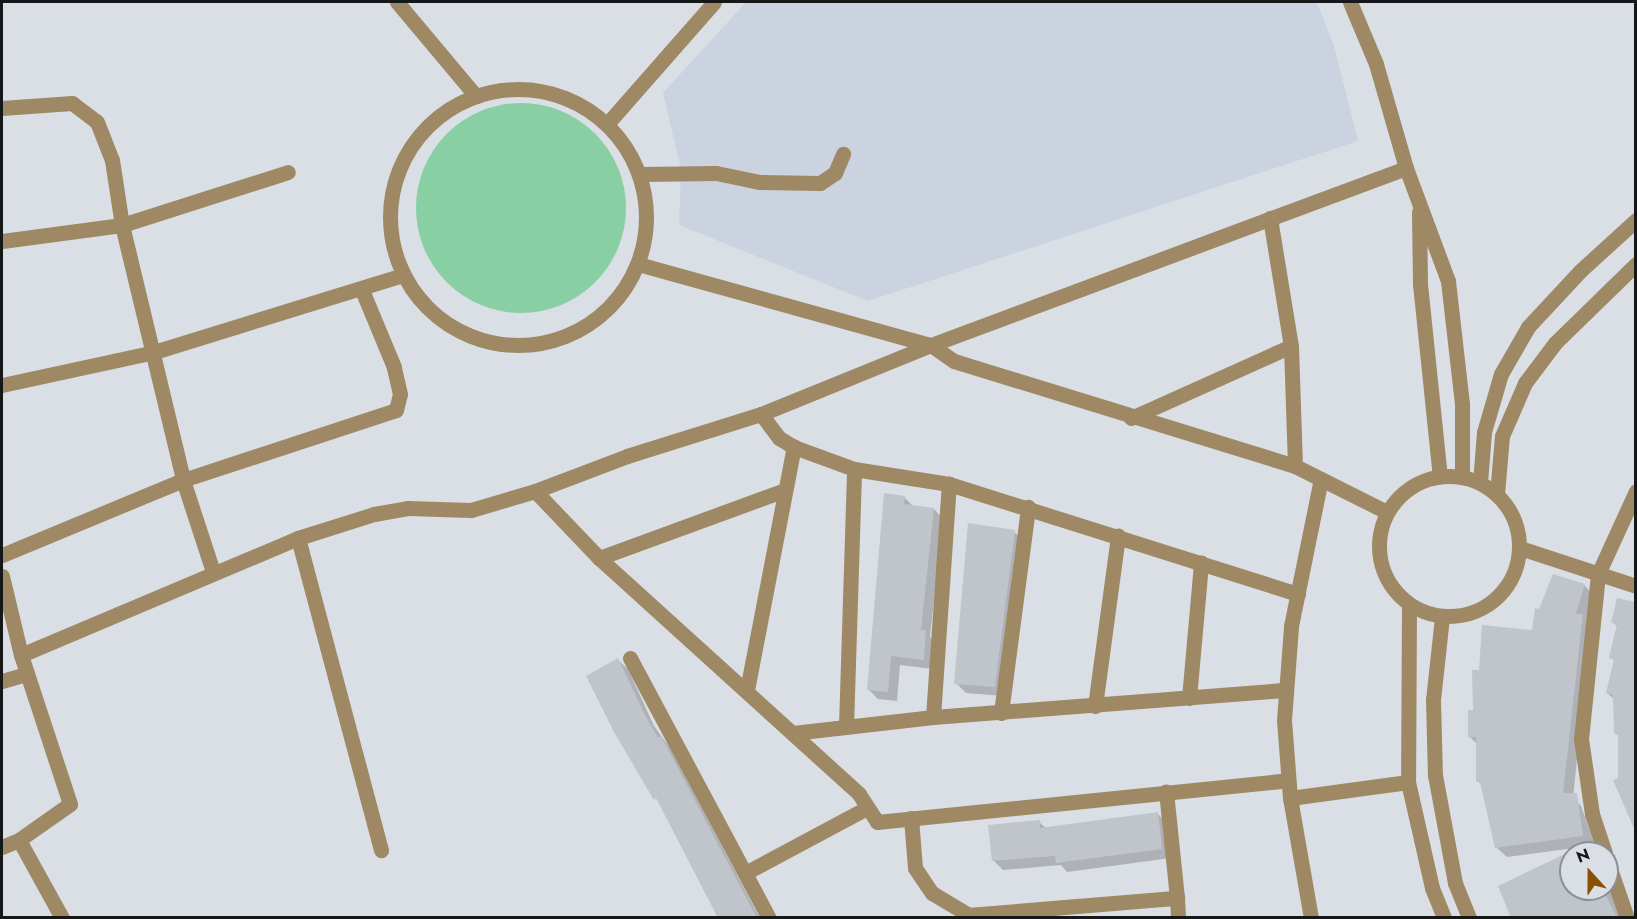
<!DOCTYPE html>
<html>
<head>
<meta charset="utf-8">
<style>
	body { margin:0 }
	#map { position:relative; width:1637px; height:919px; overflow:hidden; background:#dadfe5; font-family:Jost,sans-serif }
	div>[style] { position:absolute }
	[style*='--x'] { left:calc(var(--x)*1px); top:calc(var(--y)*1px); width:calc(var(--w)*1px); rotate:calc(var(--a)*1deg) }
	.built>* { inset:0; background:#cad3df }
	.green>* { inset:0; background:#89cfa4 }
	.round { border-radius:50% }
	.shadow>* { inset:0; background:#0003 }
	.building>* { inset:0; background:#c0c5cb }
	.minor>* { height:15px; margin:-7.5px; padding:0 7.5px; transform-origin:7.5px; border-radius:7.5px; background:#9f8864 }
	.minor>.ring { margin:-7.5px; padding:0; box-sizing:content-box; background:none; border:15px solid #9f8864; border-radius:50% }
	span { translate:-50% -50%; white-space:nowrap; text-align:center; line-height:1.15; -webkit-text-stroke:4.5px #dadfe5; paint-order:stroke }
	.frame { position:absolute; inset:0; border:3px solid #161719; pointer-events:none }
	.north { position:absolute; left:1559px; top:841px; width:60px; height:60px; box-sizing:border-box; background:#dadfe5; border:2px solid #8c8f93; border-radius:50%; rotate:339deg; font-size:16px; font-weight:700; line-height:24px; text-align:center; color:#161719 }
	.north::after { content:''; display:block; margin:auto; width:21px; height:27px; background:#8a5106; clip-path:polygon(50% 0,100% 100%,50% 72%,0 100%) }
</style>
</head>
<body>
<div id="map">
	<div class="built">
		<i style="clip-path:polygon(746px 2px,1317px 2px,1334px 46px,1358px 141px,868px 301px,679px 225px,681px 169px,663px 93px)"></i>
	</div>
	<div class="green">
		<i class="round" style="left:416px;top:103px;width:210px;height:210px"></i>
	</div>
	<div class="shadow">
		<i style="clip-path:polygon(904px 497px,914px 507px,934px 509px,943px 519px,930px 637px,935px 641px,933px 669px,900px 665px,897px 701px,878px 699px,868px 689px)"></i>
		<i style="clip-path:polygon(1014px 532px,1024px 541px,1004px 696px,966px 693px,956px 683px)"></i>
		<i style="clip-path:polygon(1584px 585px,1594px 595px,1573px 798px,1581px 806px,1595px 845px,1590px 845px,1597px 853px,1571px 853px,1571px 889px,1607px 889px,1607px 878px,1621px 918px,1513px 918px,1500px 886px,1582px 847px,1507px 857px,1497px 848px,1482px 786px,1478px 781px,1478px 745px,1469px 736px,1480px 672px,1533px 632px,1540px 610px)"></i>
		<i style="clip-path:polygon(1618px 599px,1636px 604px,1636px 828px,1615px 781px,1619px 780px,1620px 737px,1615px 733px,1614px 699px,1607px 693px,1615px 661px,1611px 658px,1618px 627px,1613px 622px)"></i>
		<i style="clip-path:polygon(618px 660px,628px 669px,654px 726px,670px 748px,760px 918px,718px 918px,677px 833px)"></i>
		<i style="clip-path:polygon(1158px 814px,1167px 824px,1171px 858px,1067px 872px,1061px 865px,1003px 870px,993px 860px,1039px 822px,1046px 828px)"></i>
	</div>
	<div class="building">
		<i style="clip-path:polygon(884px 493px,905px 496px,904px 504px,934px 508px,921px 630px,926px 630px,924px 660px,891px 656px,888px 692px,867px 690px)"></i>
		<i style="clip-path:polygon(968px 523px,1015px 530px,995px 687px,954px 684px)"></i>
		<i style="clip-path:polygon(1553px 574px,1585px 584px,1576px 614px,1583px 614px,1563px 793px,1577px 793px,1583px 836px,1495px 848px,1480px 782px,1476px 782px,1476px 737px,1468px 737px,1468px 710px,1473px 710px,1472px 670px,1479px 670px,1482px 625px,1532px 630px,1535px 608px,1539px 609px)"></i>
		<i style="clip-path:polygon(1617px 598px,1635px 602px,1635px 831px,1613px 780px,1618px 778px,1618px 734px,1614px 733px,1613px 695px,1606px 693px,1614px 659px,1609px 658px,1617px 624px,1611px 623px)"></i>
		<i style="clip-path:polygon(618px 658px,645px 715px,658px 738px,661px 736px,757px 918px,718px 918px,656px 798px,654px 800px,614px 732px,586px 676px)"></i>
		<i style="clip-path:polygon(1158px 812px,1162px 849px,1056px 863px,1055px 856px,992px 861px,988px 825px,1040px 820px,1040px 828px)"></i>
		<i style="clip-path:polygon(1571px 851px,1571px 889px,1603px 889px,1617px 918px,1511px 918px,1498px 886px)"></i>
	</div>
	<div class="minor">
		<i style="--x:397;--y:2;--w:123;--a:50"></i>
		<i style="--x:1350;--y:2;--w:67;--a:67.2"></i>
		<i style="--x:1376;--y:64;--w:108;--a:73.9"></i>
		<i style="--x:1406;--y:168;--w:121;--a:69.6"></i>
		<i style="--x:1448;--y:281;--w:124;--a:83.5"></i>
		<i style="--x:1462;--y:404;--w:73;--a:90"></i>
		<i class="ring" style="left:390px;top:89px;width:241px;height:241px"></i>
		<i style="--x:2;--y:108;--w:70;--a:-4.1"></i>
		<i style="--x:72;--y:103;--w:31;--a:37"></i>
		<i style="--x:97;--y:122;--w:41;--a:68.5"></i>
		<i style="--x:112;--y:160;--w:66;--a:81.3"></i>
		<i style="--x:122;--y:225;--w:262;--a:76.5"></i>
		<i style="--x:183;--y:480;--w:97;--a:71.9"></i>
		<i style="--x:607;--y:124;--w:162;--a:-48.7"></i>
		<i style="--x:640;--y:174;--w:76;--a:-0.8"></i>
		<i style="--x:716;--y:173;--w:45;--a:11.6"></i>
		<i style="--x:760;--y:182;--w:60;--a:1"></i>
		<i style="--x:820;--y:183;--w:18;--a:-34"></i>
		<i style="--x:835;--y:173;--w:21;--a:-67"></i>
		<i style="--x:1419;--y:212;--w:72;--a:89.2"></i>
		<i style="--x:1420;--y:284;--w:193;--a:84.1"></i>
		<i style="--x:1270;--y:218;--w:130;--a:80.7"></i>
		<i style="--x:1291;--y:346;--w:120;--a:88.1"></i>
		<i style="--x:2;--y:241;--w:121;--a:-7.6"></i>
		<i style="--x:122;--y:225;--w:174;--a:-17.7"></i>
		<i style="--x:638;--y:264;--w:304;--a:15.5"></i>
		<i style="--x:931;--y:345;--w:28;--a:35"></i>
		<i style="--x:954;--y:361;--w:357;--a:17.1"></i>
		<i style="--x:1295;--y:466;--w:103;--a:26.6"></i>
		<i style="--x:2;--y:385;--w:156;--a:-12.2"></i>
		<i style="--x:154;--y:352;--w:261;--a:-17.2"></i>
		<i style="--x:761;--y:414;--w:30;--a:53"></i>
		<i style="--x:779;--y:438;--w:17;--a:31"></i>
		<i style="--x:794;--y:447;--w:64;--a:20.1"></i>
		<i style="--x:854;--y:469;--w:96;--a:9"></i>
		<i style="--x:949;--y:484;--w:366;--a:17.5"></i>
		<i style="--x:1131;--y:418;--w:175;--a:-24.2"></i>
		<i class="ring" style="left:1379px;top:476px;width:125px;height:125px"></i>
		<i style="--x:1480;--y:483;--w:51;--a:-85.5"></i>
		<i style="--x:1484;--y:432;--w:60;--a:-73.7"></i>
		<i style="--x:1501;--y:374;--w:54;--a:-60.1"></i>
		<i style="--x:1528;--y:327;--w:76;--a:-47.1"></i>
		<i style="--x:1580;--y:271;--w:76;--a:-42.3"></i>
		<i style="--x:535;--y:491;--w:93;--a:46.3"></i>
		<i style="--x:599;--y:558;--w:351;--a:42.2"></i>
		<i style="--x:859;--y:794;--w:33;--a:57"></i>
		<i style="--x:877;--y:822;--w:413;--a:-5.8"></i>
		<i style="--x:1497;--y:494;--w:58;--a:-85.1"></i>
		<i style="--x:1502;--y:436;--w:58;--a:-66.5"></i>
		<i style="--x:1525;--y:383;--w:50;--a:-53.1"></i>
		<i style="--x:1555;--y:343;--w:113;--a:-44.3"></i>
		<i style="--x:298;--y:538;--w:323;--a:75.1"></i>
		<i style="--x:1520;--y:548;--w:122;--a:18.1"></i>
		<i style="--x:2;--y:555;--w:196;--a:-22.5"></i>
		<i style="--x:183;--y:480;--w:224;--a:-18.2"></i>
		<i style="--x:396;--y:410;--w:16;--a:-76"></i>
		<i style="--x:400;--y:394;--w:28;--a:-103"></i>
		<i style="--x:394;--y:367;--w:83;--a:-112.6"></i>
		<i style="--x:599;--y:558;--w:198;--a:-20.1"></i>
		<i style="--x:2;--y:576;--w:81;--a:76.5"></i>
		<i style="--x:21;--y:655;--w:157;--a:71.8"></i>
		<i style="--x:70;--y:804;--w:62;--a:144.8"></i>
		<i style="--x:19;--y:840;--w:18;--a:158"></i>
		<i style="--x:1409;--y:605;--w:177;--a:90.3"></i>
		<i style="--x:1408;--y:782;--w:109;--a:77.2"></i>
		<i style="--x:1432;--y:888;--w:32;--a:68"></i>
		<i style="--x:1442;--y:617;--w:83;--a:96.2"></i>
		<i style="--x:1433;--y:700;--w:75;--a:88.5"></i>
		<i style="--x:1435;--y:775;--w:110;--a:79.5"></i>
		<i style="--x:1455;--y:883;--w:38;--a:68"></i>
		<i style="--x:21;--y:655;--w:301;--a:-22.9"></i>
		<i style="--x:298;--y:538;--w:80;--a:-17.5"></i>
		<i style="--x:374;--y:514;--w:34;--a:-10"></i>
		<i style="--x:407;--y:508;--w:64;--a:1.8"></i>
		<i style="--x:471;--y:510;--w:67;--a:-16.5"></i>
		<i style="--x:535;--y:491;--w:98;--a:-20.8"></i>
		<i style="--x:627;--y:456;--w:140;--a:-17.4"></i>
		<i style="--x:761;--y:414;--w:183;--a:-22.1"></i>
		<i style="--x:931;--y:345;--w:507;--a:-20.44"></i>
		<i style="--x:630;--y:658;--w:295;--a:61.9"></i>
		<i style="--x:2;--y:681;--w:26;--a:-16"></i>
		<i style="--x:747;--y:690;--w:248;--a:-79.1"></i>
		<i style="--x:1189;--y:698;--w:136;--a:-84.9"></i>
		<i style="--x:1095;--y:706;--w:172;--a:-82.3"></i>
		<i style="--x:1001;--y:713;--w:208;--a:-82.5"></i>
		<i style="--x:933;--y:717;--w:234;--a:-86.1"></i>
		<i style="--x:846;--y:727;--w:258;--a:-88.2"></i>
		<i style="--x:793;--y:733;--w:141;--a:-6.5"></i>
		<i style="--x:933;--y:717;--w:354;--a:-4.4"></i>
		<i style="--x:1290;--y:798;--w:119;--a:-7.7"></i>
		<i style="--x:911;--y:818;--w:50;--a:85.4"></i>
		<i style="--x:915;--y:868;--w:30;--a:56"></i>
		<i style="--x:932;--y:893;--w:49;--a:30.8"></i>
		<i style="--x:19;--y:840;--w:89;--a:61.1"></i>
		<i style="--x:1605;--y:853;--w:41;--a:-108.4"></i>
		<i style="--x:1592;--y:814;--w:76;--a:-98.3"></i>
		<i style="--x:1581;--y:739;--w:166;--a:-84.1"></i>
		<i style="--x:1598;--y:574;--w:91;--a:-65.4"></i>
		<i style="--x:1607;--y:860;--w:61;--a:71"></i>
		<i style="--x:747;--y:872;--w:136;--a:-28.1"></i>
		<i style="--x:1177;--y:898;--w:20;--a:87"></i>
		<i style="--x:968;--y:915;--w:210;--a:-4.7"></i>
		<i style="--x:1177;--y:898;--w:107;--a:-95.9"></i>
		<i style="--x:1311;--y:918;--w:122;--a:-99.9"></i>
		<i style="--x:1290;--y:798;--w:78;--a:-94.4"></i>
		<i style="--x:1284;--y:720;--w:94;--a:-85.7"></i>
		<i style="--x:1291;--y:626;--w:150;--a:-78.5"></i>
	</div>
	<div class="frame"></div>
	<div class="north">N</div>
</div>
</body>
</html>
